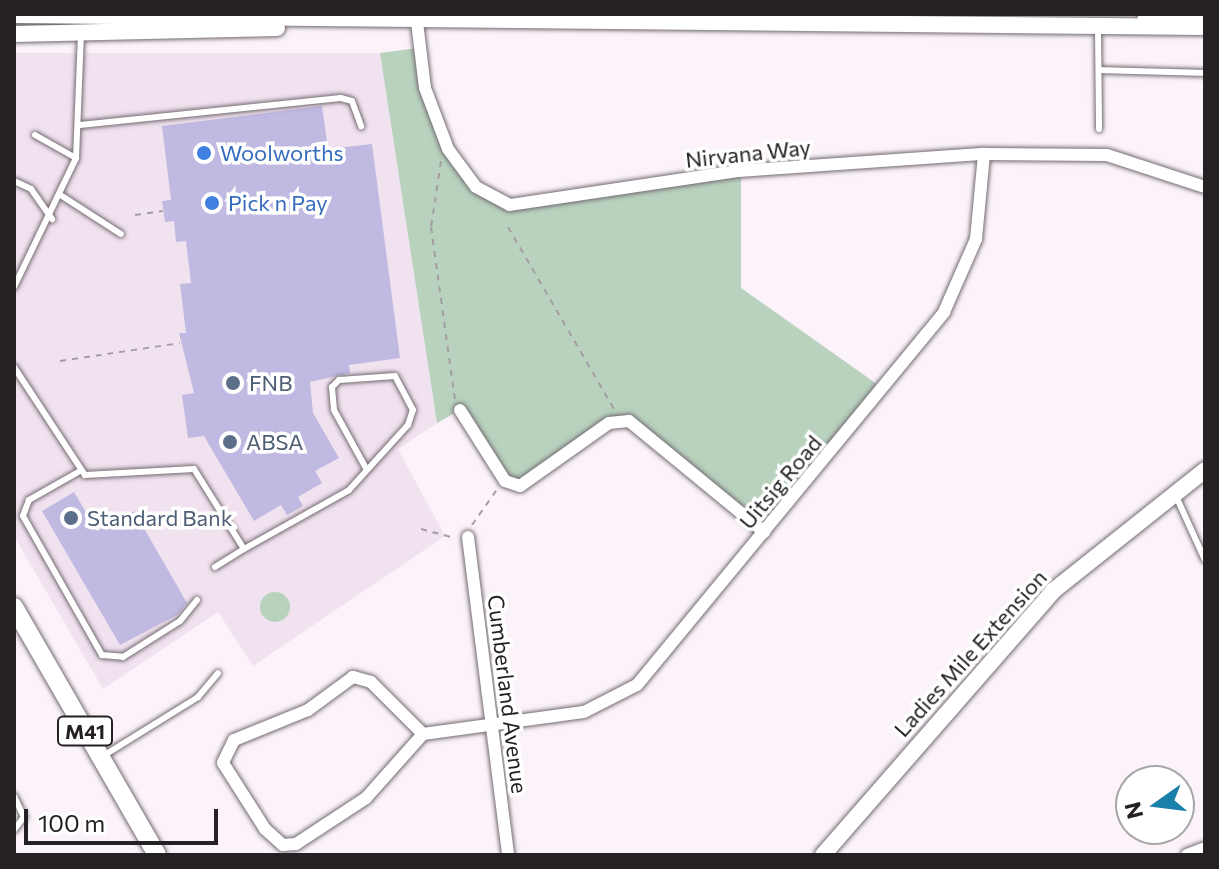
<!DOCTYPE html>
<html>
<head>
<meta charset="utf-8">
<style>
	body { margin:0 }
	#map { position:relative; width:1219px; height:869px; overflow:hidden; background:#fbf2fa; font-family:Commissioner,sans-serif }
	div>[style] { position:absolute }
	[style*='--x'] { left:calc(var(--x)*1px); top:calc(var(--y)*1px); width:calc(var(--w)*1px); rotate:calc(var(--a)*1deg) }
	.built>* { inset:0; background:#f1e2ef }
	.green>* { inset:0; background:#b8d2be }
	.round { border-radius:50% }
	.building>* { inset:0; background:#c0bae2 }
	.path>* { height:2px; margin-top:-1px; transform-origin:0; background:repeating-linear-gradient(90deg,#a49da3 0 6px,transparent 0 12px) }
	.roads { filter:drop-shadow(0 0 2px #746c73) drop-shadow(0 0 2px #746c73) }
	.service>* { height:6px; margin:-3px; padding:0 3px; transform-origin:3px; border-radius:3px; background:#fff }
	.minor>* { height:12px; margin:-6px; padding:0 6px; transform-origin:6px; border-radius:6px; background:#fff }
	.secondary>* { height:16px; margin:-8px; padding:0 8px; transform-origin:8px; border-radius:8px; background:#fff }
	.primary>* { height:18px; margin:-9px; padding:0 9px; transform-origin:9px; border-radius:9px; background:#fff }
	.dots>* { width:22px; height:22px; translate:-50% -50%; box-sizing:border-box; border:4px solid #fff; border-radius:50% }
	span { translate:-50% -50%; white-space:nowrap; text-align:center; line-height:1.15; -webkit-text-stroke:7px #fff; paint-order:stroke }
	.shield-label span { padding:2px 6px; background:#fff; border:2px solid; border-radius:6px; -webkit-text-stroke-width:0 }
	.shield-label { font-size:20px; color:#242023; font-weight:700 }
	.shop-label { font-size:22px; color:#366cbe }
	.left { translate:0 -50%; text-align:left }
	.street-label { font-size:22px; color:#242023 }
	.service-label { font-size:22px; color:#4e5e75 }
	.frame { position:absolute; inset:0; border:16px solid #242023; pointer-events:none }
	.north { position:absolute; left:1115px; top:765px; width:80px; height:80px; box-sizing:border-box; background:#fff; border:2px solid #a7a6a7; border-radius:50%; rotate:256deg; font-size:22px; font-weight:700; line-height:32px; text-align:center; color:#242023 }
	.north::after { content:''; display:block; margin:auto; width:28px; height:36px; background:#1980aa; clip-path:polygon(50% 0,100% 100%,50% 72%,0 100%) }
	.scale { position:absolute; left:24px; top:809px; width:194px; height:36px; box-sizing:border-box; border:4px solid #242023; border-top:0; padding-left:10px; font-size:24px; line-height:28px; white-space:nowrap; color:#242023; -webkit-text-stroke:6px #fff; paint-order:stroke }
</style>
</head>
<body>
<div id="map">
	<div class="built">
		<i style="clip-path:polygon(14px 53px,380px 53px,437px 423px,398px 449px,445px 536px,253px 666px,218px 612px,103px 689px,14px 536px)"></i>
	</div>
	<div class="green">
		<i style="clip-path:polygon(417px 48px,424px 90px,465px 173px,512px 204px,741px 170px,741px 288px,881px 387px,764px 532px,622px 419px,513px 485px,460px 410px,437px 423px,380px 53px)"></i>
		<i class="round" style="left:260px;top:592px;width:30px;height:30px"></i>
	</div>
	<div class="building">
		<i style="clip-path:polygon(322px 106px,328px 149px,372px 144px,400px 358px,349px 365px,350px 373px,310px 382px,313px 413px,339px 458px,315px 471px,322px 483px,298px 497px,303px 506px,287px 515px,281px 505px,254px 521px,204px 436px,188px 438px,182px 395px,194px 393px,179px 333px,186px 333px,180px 284px,191px 283px,186px 241px,176px 242px,174px 221px,165px 222px,162px 201px,171px 200px,162px 126px)"></i>
		<i style="clip-path:polygon(74px 492px,97px 531px,134px 511px,187px 603px,177px 615px,120px 645px,42px 511px)"></i>
	</div>
	<div class="path">
		<i style="--x:441;--y:161;--w:67;--a:98.6"></i>
		<i style="--x:431;--y:227;--w:174;--a:82.1"></i>
		<i style="--x:135;--y:215;--w:28;--a:-8"></i>
		<i style="--x:508;--y:227;--w:211;--a:59.8"></i>
		<i style="--x:60;--y:361;--w:121;--a:-8.5"></i>
		<i style="--x:472;--y:525;--w:42;--a:-54.8"></i>
		<i style="--x:421;--y:529;--w:35;--a:15"></i>
	</div>
	<div class="roads">
		<div class="service">
			<i style="--x:1098;--y:29;--w:100;--a:89.4"></i>
			<i style="--x:1099;--y:70;--w:106;--a:1.6"></i>
			<i style="--x:80;--y:125;--w:262;--a:-5.9"></i>
			<i style="--x:341;--y:98;--w:11;--a:15"></i>
			<i style="--x:352;--y:101;--w:27;--a:70"></i>
			<i style="--x:35;--y:135;--w:47;--a:29.3"></i>
			<i style="--x:14;--y:181;--w:19;--a:25"></i>
			<i style="--x:31;--y:189;--w:37;--a:55"></i>
			<i style="--x:62;--y:196;--w:70;--a:32.8"></i>
			<i style="--x:14;--y:287;--w:143;--a:-64.3"></i>
			<i style="--x:76;--y:158;--w:124;--a:-87.7"></i>
			<i style="--x:14;--y:367;--w:129;--a:56.7"></i>
			<i style="--x:85;--y:475;--w:109;--a:-3.2"></i>
			<i style="--x:194;--y:469;--w:94;--a:58"></i>
			<i style="--x:244;--y:549;--w:120;--a:-29.3"></i>
			<i style="--x:349;--y:490;--w:88;--a:-47.8"></i>
			<i style="--x:408;--y:425;--w:16;--a:-72"></i>
			<i style="--x:413;--y:410;--w:38;--a:-118"></i>
			<i style="--x:395;--y:376;--w:56;--a:175.9"></i>
			<i style="--x:339;--y:380;--w:10;--a:135"></i>
			<i style="--x:332;--y:387;--w:23;--a:85"></i>
			<i style="--x:334;--y:410;--w:68;--a:61.2"></i>
			<i style="--x:80;--y:471;--w:59;--a:150.4"></i>
			<i style="--x:29;--y:500;--w:17;--a:111"></i>
			<i style="--x:23;--y:516;--w:160;--a:60.4"></i>
			<i style="--x:102;--y:655;--w:21;--a:5"></i>
			<i style="--x:123;--y:657;--w:67;--a:-32.3"></i>
			<i style="--x:180;--y:621;--w:27;--a:-51"></i>
			<i style="--x:1175;--y:494;--w:72;--a:65.6"></i>
			<i style="--x:215;--y:567;--w:34;--a:-32"></i>
			<i style="--x:103;--y:756;--w:112;--a:-31.8"></i>
			<i style="--x:198;--y:697;--w:31;--a:-50"></i>
			<i style="--x:14;--y:796;--w:23;--a:65"></i>
			<i style="--x:24;--y:817;--w:16;--a:128"></i>
		</div>
		<div class="minor">
			<i style="--x:417;--y:22;--w:66;--a:83.1"></i>
			<i style="--x:425;--y:88;--w:65;--a:69.3"></i>
			<i style="--x:448;--y:149;--w:47;--a:53.6"></i>
			<i style="--x:476;--y:187;--w:38;--a:28"></i>
			<i style="--x:510;--y:205;--w:231;--a:-8.5"></i>
			<i style="--x:738;--y:171;--w:247;--a:-4"></i>
			<i style="--x:984;--y:154;--w:123;--a:0.5"></i>
			<i style="--x:1107;--y:155;--w:103;--a:18.1"></i>
			<i style="--x:460;--y:410;--w:84;--a:57.6"></i>
			<i style="--x:505;--y:481;--w:16;--a:18"></i>
			<i style="--x:520;--y:486;--w:109;--a:-35.3"></i>
			<i style="--x:609;--y:423;--w:20;--a:-6"></i>
			<i style="--x:629;--y:421;--w:175;--a:39.4"></i>
			<i style="--x:468;--y:537;--w:321;--a:82.8"></i>
			<i style="--x:423;--y:734;--w:74;--a:-135"></i>
			<i style="--x:371;--y:682;--w:19;--a:-164"></i>
			<i style="--x:353;--y:677;--w:56;--a:143.7"></i>
			<i style="--x:308;--y:710;--w:80;--a:157.9"></i>
			<i style="--x:234;--y:740;--w:25;--a:116"></i>
			<i style="--x:223;--y:763;--w:78;--a:57.5"></i>
			<i style="--x:265;--y:829;--w:24;--a:42"></i>
			<i style="--x:283;--y:845;--w:13;--a:-4"></i>
			<i style="--x:296;--y:844;--w:84;--a:-33.3"></i>
			<i style="--x:366;--y:798;--w:86;--a:-48.3"></i>
			<i style="--x:423;--y:734;--w:162;--a:-7.8"></i>
			<i style="--x:584;--y:712;--w:59;--a:-27"></i>
			<i style="--x:637;--y:685;--w:483;--a:-50.5"></i>
			<i style="--x:944;--y:312;--w:80;--a:-66.3"></i>
			<i style="--x:976;--y:239;--w:85;--a:-84.6"></i>
			<i style="--x:1187;--y:855;--w:19;--a:-21"></i>
		</div>
		<div class="secondary">
			<i style="--x:14;--y:15;--w:1191;--a:0.58"></i>
			<i style="--x:1145;--y:20;--w:60;--a:-4.8"></i>
			<i style="--x:14;--y:34;--w:263;--a:-1.3"></i>
			<i style="--x:823;--y:855;--w:350;--a:-48.9"></i>
			<i style="--x:1053;--y:591;--w:194;--a:-38.5"></i>
		</div>
		<div class="primary">
			<i style="--x:14;--y:607;--w:286;--a:60"></i>
		</div>
	</div>
	<div class="dots">
		<i style="left:204px;top:153px;background:#3f7fe0"></i>
		<i style="left:212px;top:203px;background:#3f7fe0"></i>
		<i style="left:233px;top:383px;background:#5c6f8a"></i>
		<i style="left:230px;top:442px;background:#5c6f8a"></i>
		<i style="left:71px;top:518px;background:#5c6f8a"></i>
	</div>
	<div class="shield-label">
		<span style="left:85px;top:731px">M41</span>
	</div>
	<div class="shop-label">
		<span class="left" style="left:220px;top:153px">Woolworths</span>
		<span class="left" style="left:228px;top:203px">Pick n Pay</span>
	</div>
	<div class="street-label">
		<span style="left:748px;top:153px;rotate:-6deg">Nirvana Way</span>
		<span style="left:780px;top:482px;rotate:-50deg">Uitsig Road</span>
		<span style="left:970px;top:653px;rotate:-48deg">Ladies Mile Extension</span>
		<span style="left:508px;top:694px;rotate:83deg">Cumberland Avenue</span>
	</div>
	<div class="service-label">
		<span class="left" style="left:249px;top:383px">FNB</span>
		<span class="left" style="left:246px;top:442px">ABSA</span>
		<span class="left" style="left:87px;top:518px">Standard Bank</span>
	</div>
	<div class="frame"></div>
	<div class="north">N</div>
	<div class="scale">100 m</div>
</div>
</body>
</html>
